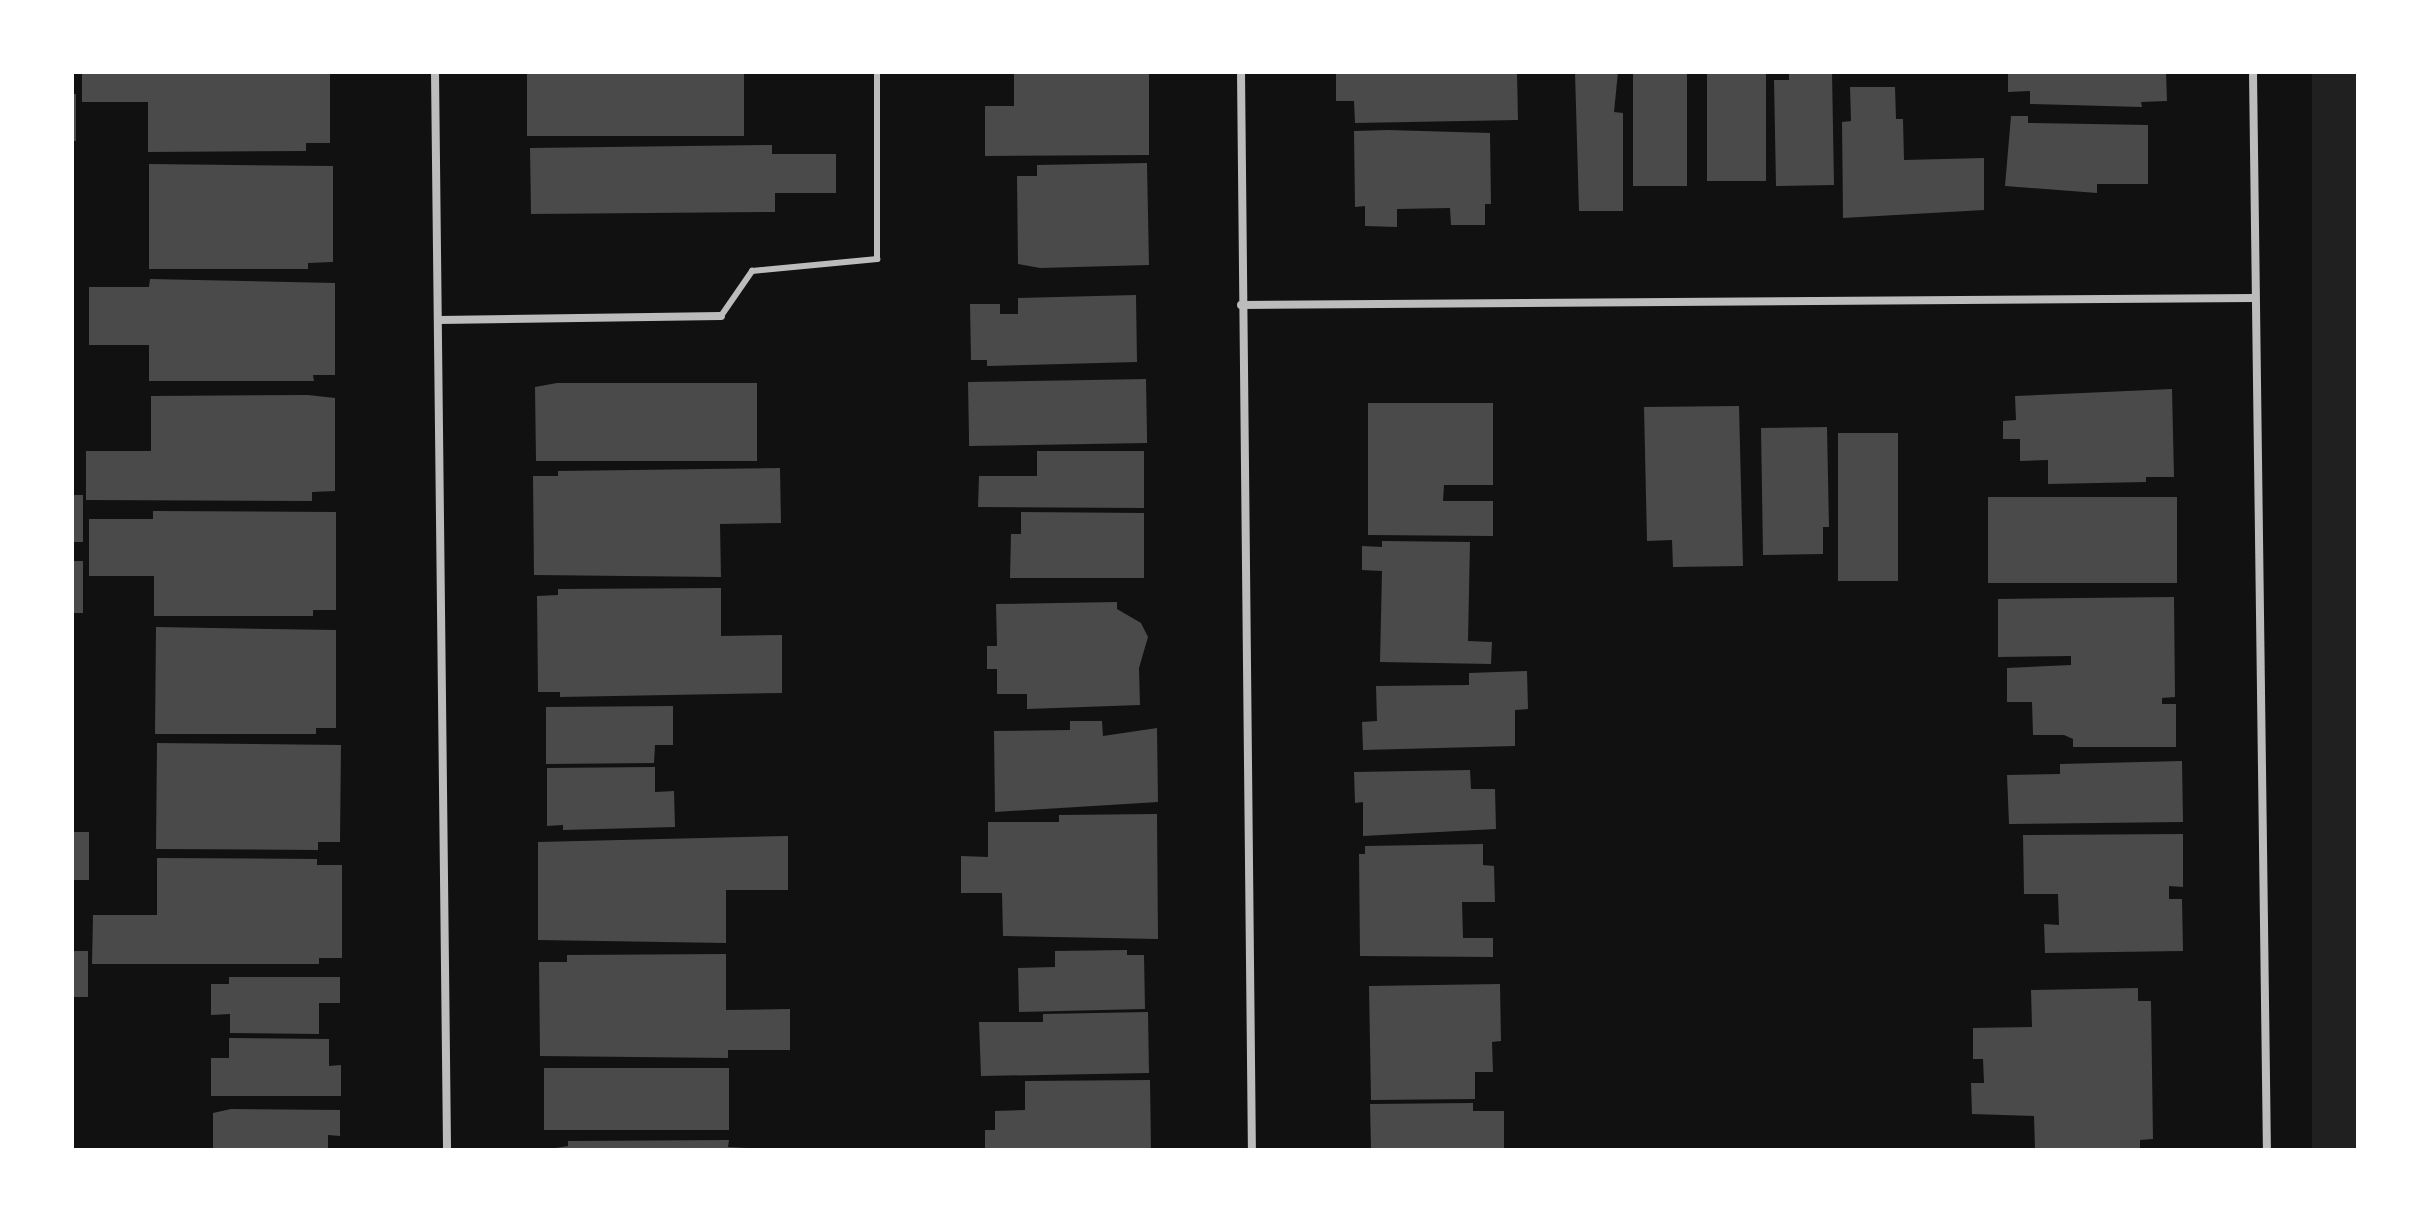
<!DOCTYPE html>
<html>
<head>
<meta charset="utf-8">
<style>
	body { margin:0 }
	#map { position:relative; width:2430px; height:1222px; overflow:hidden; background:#111; font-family:Rubik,sans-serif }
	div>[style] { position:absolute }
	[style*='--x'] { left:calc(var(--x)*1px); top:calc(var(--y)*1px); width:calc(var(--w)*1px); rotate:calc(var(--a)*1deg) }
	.green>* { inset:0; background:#202020; transform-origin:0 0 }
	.building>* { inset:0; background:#4a4a4a; transform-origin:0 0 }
	.service>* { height:6px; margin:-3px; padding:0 3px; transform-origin:3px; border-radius:3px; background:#bcbcbc }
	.minor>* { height:8px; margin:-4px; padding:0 4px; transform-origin:4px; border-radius:4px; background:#bcbcbc }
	span { translate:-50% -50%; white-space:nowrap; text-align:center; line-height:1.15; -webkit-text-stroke:7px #fff; paint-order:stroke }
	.frame { position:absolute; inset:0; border:74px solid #fff; pointer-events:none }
</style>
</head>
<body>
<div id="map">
	<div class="green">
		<i style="left:2312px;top:72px;width:46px;height:1078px"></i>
	</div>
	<div class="building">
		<i style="clip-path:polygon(82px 72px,330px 72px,330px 143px,306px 143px,306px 151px,148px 152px,148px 102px,82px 102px)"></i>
		<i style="left:527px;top:72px;width:217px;height:64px"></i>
		<i style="clip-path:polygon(1014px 72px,1149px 72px,1149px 155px,985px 156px,985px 106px,1014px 106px)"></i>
		<i style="clip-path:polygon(1517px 72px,1518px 120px,1355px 123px,1354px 101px,1336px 101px,1336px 73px)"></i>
		<i style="clip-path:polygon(1575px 72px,1618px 72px,1614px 112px,1623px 113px,1623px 211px,1579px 211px)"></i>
		<i style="left:1633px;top:72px;width:54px;height:114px"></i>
		<i style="left:1707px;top:72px;width:59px;height:109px"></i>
		<i style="clip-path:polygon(1789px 72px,1832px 72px,1834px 185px,1776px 186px,1774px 80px,1789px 80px)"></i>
		<i style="clip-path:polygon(2008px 72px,2166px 72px,2167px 101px,2141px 102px,2142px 107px,2030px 104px,2030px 91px,2008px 92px)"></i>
		<i style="clip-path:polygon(1850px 87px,1895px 87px,1896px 119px,1903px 119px,1904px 160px,1984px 158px,1984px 210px,1843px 218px,1842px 122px,1851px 121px)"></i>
		<i style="left:76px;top:94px;width:47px;height:4px;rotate:90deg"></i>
		<i style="clip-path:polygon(2011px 116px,2028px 116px,2028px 123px,2148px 125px,2148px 184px,2097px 184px,2097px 193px,2005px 186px)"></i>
		<i style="clip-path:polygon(1388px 130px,1490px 133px,1491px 204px,1485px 204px,1485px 225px,1451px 225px,1450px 208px,1397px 209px,1397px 227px,1365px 226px,1365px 206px,1355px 207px,1354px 131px)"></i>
		<i style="clip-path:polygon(772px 145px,772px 154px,836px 154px,836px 193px,775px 193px,775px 212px,531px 214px,530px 148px)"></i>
		<i style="clip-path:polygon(1147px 163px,1149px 265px,1040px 268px,1018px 264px,1017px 176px,1037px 176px,1037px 165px)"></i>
		<i style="clip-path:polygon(149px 164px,333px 166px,333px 262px,308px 263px,308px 269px,149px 269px)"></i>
		<i style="clip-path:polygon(150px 279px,335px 283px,335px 375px,313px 375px,314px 381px,149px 381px,149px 345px,89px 345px,89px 287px,149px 287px)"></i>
		<i style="clip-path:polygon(1136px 295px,1137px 362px,987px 366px,987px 360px,971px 360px,970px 304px,1000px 304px,1000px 314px,1018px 314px,1018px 298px)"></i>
		<i style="left:1146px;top:379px;width:64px;height:178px;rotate:89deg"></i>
		<i style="clip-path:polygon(557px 383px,757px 383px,757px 461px,536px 461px,535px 387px)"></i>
		<i style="clip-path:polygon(2172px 389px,2174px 477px,2146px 477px,2146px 482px,2048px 484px,2048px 460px,2020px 461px,2020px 439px,2003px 439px,2003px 421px,2016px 420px,2015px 396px)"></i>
		<i style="clip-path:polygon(308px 395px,335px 398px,335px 491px,312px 492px,312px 501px,86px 500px,86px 451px,151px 451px,151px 396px)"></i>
		<i style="clip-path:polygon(1368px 403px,1493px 403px,1493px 485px,1444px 485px,1443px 501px,1493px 501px,1493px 536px,1368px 535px)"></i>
		<i style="clip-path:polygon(1739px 406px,1743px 566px,1673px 567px,1672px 540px,1647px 541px,1644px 407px)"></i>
		<i style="clip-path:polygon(1827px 427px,1829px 527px,1823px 527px,1823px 554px,1763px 555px,1761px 428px)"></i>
		<i style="left:1898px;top:433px;width:148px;height:60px;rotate:90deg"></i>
		<i style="clip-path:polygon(1037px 451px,1144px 451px,1144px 508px,978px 507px,979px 476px,1037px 476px)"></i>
		<i style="clip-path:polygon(780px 468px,781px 523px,720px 524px,721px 577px,534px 575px,533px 476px,558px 476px,558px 471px)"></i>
		<i style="left:72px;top:495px;width:11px;height:47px"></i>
		<i style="left:1988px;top:497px;width:189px;height:86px"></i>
		<i style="clip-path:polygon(153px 511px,336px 512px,336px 610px,313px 610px,313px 616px,154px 616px,154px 576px,89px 576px,89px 519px,153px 519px)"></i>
		<i style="clip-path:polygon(1021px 512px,1144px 513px,1144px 578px,1010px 578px,1011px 534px,1021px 534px)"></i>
		<i style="clip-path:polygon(1382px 541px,1470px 542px,1468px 641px,1492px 642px,1491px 664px,1380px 662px,1382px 571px,1362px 570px,1362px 546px,1382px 547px)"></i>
		<i style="left:72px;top:561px;width:11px;height:52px"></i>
		<i style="clip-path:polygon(721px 588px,721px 636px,782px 635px,782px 693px,560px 697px,560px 692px,538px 692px,537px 596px,558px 595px,558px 589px)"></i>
		<i style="clip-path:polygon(2174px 597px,2175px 697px,2162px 698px,2162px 704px,2176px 704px,2176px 747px,2073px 747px,2073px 739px,2064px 735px,2033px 735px,2032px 702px,2007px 702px,2007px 668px,2071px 665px,2071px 656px,1998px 657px,1998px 599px)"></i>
		<i style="clip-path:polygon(1117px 602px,1117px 609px,1141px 623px,1148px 637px,1139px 668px,1140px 705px,1027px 709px,1027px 694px,997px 694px,997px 669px,987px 669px,987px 646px,997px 646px,996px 604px)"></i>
		<i style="clip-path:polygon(156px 627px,336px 630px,336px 728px,316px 728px,316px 734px,155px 734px)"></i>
		<i style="clip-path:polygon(1527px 671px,1528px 709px,1515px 710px,1515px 746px,1363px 750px,1362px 722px,1377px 721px,1376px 686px,1469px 685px,1469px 673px)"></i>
		<i style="clip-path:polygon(673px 706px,673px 745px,655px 745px,654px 763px,546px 764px,546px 707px)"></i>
		<i style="clip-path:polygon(1070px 721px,1102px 721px,1103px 736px,1157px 728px,1158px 802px,995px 812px,994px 731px,1070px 730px)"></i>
		<i style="clip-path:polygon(157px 743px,341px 745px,340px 842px,318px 842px,318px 850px,156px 849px)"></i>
		<i style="clip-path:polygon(2182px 761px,2183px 822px,2009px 824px,2007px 775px,2060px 774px,2060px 764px)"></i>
		<i style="clip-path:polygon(655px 767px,655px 792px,674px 791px,675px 827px,563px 830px,563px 825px,547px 826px,547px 768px)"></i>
		<i style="clip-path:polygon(1470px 770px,1471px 789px,1495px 789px,1496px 829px,1363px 836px,1363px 802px,1355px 803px,1354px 772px)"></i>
		<i style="clip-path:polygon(1157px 814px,1158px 939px,1003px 936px,1002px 893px,961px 893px,961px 856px,988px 857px,988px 822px,1059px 822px,1059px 815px)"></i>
		<i style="left:72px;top:832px;width:17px;height:48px"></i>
		<i style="clip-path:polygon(2183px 834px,2183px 887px,2169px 886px,2169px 899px,2182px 899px,2183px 951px,2045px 953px,2044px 924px,2059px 925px,2058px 894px,2024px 894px,2023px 835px)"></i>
		<i style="clip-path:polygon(788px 836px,788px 890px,726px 890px,726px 943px,538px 940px,538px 842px)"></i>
		<i style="clip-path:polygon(1483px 844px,1483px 865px,1494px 866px,1495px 902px,1462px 902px,1463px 938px,1493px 938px,1493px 957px,1360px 956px,1359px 854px,1365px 854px,1365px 846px)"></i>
		<i style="clip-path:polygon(157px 858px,317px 859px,317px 865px,342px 865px,342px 958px,319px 958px,319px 964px,92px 964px,93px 915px,157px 915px)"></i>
		<i style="clip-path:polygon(1127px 950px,1127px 955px,1144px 955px,1145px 1009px,1019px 1012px,1018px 968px,1055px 967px,1055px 951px)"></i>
		<i style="left:72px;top:951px;width:16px;height:46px"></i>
		<i style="clip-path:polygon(726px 954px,726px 1010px,790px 1009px,790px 1050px,728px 1050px,728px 1058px,540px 1056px,539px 962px,567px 962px,567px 955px)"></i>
		<i style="clip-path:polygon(229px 977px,340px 977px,340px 1003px,319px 1003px,319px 1034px,230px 1033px,230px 1014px,211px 1015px,211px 984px,229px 984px)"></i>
		<i style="clip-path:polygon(1500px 984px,1501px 1041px,1492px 1042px,1493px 1072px,1475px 1072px,1475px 1099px,1371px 1100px,1369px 986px)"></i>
		<i style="clip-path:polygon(2138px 988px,2138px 1001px,2151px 1001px,2153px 1139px,2140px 1140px,2140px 1150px,2035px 1150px,2034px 1116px,1972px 1114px,1971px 1083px,1984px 1083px,1983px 1059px,1973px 1059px,1973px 1028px,2032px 1027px,2031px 990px)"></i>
		<i style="clip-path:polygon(1148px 1012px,1149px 1073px,981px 1076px,979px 1022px,1043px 1022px,1043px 1014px)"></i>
		<i style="clip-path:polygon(229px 1038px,329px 1039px,329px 1066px,341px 1065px,341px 1096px,211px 1096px,211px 1058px,229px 1058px)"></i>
		<i style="left:729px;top:1068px;width:62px;height:185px;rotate:90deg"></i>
		<i style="clip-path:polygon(1150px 1080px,1151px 1150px,985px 1150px,985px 1130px,995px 1130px,995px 1111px,1025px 1110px,1025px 1081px)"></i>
		<i style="clip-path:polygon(1473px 1103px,1473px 1111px,1504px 1111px,1504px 1150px,1371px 1150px,1370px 1104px)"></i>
		<i style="clip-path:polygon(231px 1109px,340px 1110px,340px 1136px,328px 1135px,328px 1150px,213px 1148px,213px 1113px)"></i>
		<i style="clip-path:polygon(729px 1140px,728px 1147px,793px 1150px,543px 1150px,568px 1146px,568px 1141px)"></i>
	</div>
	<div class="service">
		<i style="--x:721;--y:316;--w:55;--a:-55.4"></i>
		<i style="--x:752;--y:271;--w:126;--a:-5.5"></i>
		<i style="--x:877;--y:259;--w:187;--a:-90"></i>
	</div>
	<div class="minor">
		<i style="--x:435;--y:72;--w:1078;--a:89.36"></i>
		<i style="--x:1241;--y:72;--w:1078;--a:89.42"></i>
		<i style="--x:2253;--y:72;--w:1078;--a:89.26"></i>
		<i style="--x:1241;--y:305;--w:1013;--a:-0.4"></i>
		<i style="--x:439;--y:320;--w:282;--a:-0.8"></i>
	</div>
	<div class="frame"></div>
</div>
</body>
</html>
